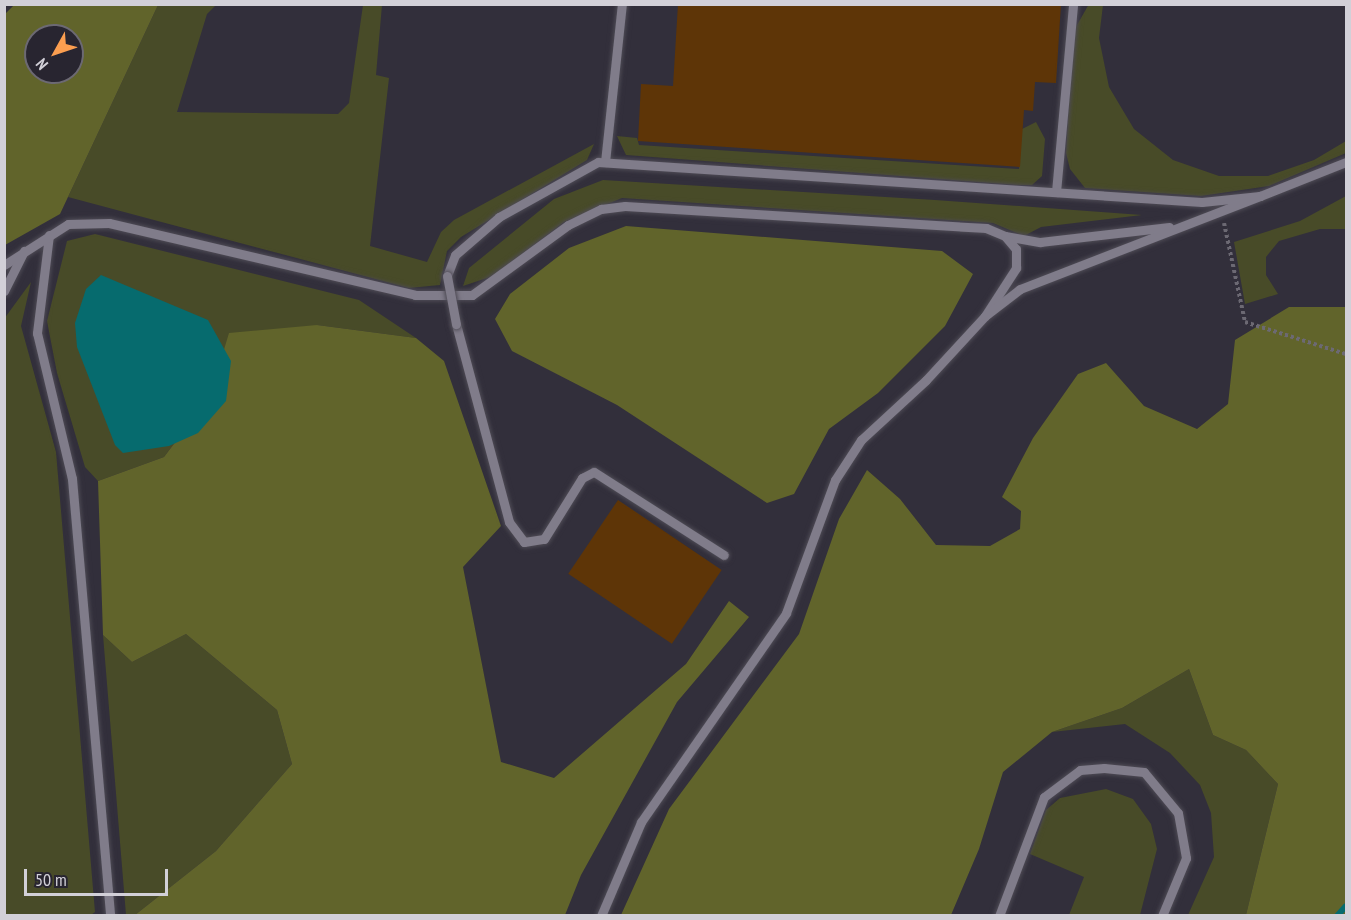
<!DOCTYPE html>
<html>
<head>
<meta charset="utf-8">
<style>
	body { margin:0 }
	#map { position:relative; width:1351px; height:920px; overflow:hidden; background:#322f3b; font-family:"PT Sans Narrow",sans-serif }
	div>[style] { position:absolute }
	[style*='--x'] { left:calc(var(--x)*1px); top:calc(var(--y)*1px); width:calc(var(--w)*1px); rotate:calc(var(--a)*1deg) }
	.green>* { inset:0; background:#484b28 }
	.forest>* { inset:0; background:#61642b }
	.water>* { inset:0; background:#066b6e }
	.stream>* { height:6px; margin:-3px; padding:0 3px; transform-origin:3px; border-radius:3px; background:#066b6e }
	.building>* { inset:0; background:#5e3507; transform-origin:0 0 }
	.path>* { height:4px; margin-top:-2px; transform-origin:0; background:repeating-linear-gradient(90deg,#6c6973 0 3px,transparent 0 6px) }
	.roads { filter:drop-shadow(0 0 2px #4e4b55) drop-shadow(0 0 2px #4e4b55) }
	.lane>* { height:9px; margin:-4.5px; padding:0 4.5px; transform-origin:4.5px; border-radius:4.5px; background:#807c8a }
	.bridges { filter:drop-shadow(0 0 2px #4e4b55) drop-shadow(0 0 2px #4e4b55) }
	.lane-bridge>* { height:9px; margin:-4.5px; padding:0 4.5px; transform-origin:4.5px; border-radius:4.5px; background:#807c8a }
	span { translate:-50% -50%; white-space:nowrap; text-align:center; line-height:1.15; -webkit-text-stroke:4.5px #282530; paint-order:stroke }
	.frame { position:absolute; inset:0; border:6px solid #d2d0d8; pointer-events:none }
	.north { position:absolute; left:24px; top:24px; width:60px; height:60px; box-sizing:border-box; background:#282530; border:2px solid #6c6973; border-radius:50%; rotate:230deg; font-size:16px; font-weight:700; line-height:24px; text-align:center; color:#d2d0d8 }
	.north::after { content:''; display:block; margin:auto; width:21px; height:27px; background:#fb9e50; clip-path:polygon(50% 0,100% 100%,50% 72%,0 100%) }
	.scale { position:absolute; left:24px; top:869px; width:144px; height:27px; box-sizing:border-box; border:3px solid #d2d0d8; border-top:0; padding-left:8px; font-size:18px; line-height:21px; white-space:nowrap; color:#d2d0d8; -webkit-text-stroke:4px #282530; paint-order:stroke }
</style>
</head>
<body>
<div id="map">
	<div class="green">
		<i style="clip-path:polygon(1089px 4px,1103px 5px,1099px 38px,1109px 87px,1134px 129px,1173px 160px,1219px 176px,1268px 176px,1314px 160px,1346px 141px,1346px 153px,1269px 186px,1201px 196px,1085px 188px,1070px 169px,1066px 153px,1073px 32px)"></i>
		<i style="clip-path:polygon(158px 5px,216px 5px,207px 14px,177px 112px,338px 114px,349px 103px,363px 5px,382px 5px,376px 75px,389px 78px,370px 246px,427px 262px,441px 232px,454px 220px,594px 144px,587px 160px,461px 237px,447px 251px,440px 285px,409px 288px,68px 197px)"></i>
		<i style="clip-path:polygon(1036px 122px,1045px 139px,1042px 176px,1032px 185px,1019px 185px,626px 155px,617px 136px,637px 138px,639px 145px,1019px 169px,1022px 129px)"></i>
		<i style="clip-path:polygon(603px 180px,935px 200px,1142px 215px,1041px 227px,1024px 236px,993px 223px,622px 198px,564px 222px,493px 276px,463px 286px,469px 268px,554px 199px)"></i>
		<i style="clip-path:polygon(1346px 196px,1346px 229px,1320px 229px,1279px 241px,1266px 257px,1266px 275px,1278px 294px,1245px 304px,1234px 242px,1300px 221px)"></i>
		<i style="clip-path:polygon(95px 234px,359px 300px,416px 338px,317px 325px,210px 396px,164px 457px,98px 481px,85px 467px,57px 373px,47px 321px,67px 241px)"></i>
		<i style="clip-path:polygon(31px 282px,21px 326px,56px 452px,95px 912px,91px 915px,5px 915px,4px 319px)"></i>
		<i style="clip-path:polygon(186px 634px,277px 710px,292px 764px,216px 851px,135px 915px,126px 915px,103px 635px,132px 662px)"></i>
		<i style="clip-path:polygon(1189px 669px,1213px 735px,1246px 750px,1278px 784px,1246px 915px,1188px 915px,1214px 857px,1211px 813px,1200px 785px,1170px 753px,1125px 724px,1052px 732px,1122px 708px)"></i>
		<i style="clip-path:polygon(1106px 789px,1133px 799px,1151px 824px,1157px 849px,1140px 915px,1069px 915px,1084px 877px,1030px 854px,1046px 810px,1060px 798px)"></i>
	</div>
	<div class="forest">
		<i style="clip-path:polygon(evenodd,14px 5px,158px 5px,60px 214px,5px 245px,4px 15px,14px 5px,36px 36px,72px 36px,72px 72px,36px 72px,36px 36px)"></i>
		<i style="clip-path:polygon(626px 226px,942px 251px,973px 274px,945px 326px,878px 393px,829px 429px,794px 494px,767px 503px,617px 405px,512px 351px,495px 319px,510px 294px,569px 248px)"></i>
		<i style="clip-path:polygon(1289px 307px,1346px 307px,1346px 915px,1246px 915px,1278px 784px,1246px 750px,1213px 735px,1189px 669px,1122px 708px,1052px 732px,1003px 772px,979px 849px,951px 915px,621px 915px,669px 809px,799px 634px,839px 519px,867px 470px,900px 499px,936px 545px,990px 546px,1020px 529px,1021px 511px,1002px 497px,1033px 438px,1078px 374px,1106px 363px,1144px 406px,1197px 429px,1228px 404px,1235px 340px)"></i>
		<i style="clip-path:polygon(317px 325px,416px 338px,444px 361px,501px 526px,463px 567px,501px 762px,554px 778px,686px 664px,729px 601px,749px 617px,677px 702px,581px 875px,565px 915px,135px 915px,216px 851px,292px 764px,277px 710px,186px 634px,132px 662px,103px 635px,98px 481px,164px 457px,210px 396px,229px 333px)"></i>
	</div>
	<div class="water">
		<i style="clip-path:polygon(101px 275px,208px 320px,231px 361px,226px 401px,198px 433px,169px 446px,123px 453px,115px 445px,77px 347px,75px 323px,86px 289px)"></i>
	</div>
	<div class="stream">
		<i style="--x:1337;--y:916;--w:13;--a:-48"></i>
	</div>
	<div class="building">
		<i style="clip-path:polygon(678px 4px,1061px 4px,1056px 83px,1035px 82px,1033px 111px,1024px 110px,1020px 167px,638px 141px,641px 84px,673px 86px)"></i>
		<i style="left:618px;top:500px;width:125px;height:89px;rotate:34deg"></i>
	</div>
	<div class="path">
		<i style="--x:1224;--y:223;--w:101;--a:78"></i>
		<i style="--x:1245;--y:322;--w:106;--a:17.6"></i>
	</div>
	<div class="roads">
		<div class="lane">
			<i style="--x:605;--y:162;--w:159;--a:-83.9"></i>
			<i style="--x:1056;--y:192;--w:189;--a:-84.8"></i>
			<i style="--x:49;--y:235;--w:99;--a:97"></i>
			<i style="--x:37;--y:333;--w:150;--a:76.5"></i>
			<i style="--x:72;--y:479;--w:439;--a:85"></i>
			<i style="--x:1005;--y:236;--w:36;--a:10"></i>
			<i style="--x:1040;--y:242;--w:130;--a:-6.6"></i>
			<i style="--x:4;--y:265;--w:76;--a:-32.6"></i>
			<i style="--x:68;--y:224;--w:41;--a:-1.4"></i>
			<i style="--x:109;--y:223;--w:314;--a:13.2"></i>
			<i style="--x:415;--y:295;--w:57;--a:0"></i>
			<i style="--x:472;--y:295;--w:119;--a:-36.1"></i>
			<i style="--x:568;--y:225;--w:37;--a:-26"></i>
			<i style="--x:601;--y:209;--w:24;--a:-7"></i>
			<i style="--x:625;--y:206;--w:362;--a:3.5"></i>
			<i style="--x:986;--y:228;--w:21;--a:23"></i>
			<i style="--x:1005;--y:236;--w:17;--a:50"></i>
			<i style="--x:1016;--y:249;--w:19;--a:90"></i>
			<i style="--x:1016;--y:268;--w:57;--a:122.9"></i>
			<i style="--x:447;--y:276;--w:22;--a:-69"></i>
			<i style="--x:455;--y:255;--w:58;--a:-40.8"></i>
			<i style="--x:499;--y:217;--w:113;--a:-29.1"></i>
			<i style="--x:598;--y:162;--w:605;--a:3.79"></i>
			<i style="--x:1202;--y:202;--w:58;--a:-5.9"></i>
			<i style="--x:1260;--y:196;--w:92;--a:-21.6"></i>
			<i style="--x:4;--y:291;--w:45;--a:-63.4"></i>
			<i style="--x:456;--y:324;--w:205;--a:75"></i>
			<i style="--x:509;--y:522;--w:25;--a:53"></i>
			<i style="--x:524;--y:542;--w:20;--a:-9"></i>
			<i style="--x:544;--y:539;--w:72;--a:-58.1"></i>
			<i style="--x:582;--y:478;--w:13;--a:-27"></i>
			<i style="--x:594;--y:472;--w:154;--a:32.6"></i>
			<i style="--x:601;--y:916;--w:102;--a:-66.9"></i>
			<i style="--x:641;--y:822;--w:254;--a:-55.2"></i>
			<i style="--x:786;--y:613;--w:142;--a:-69.8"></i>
			<i style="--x:835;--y:480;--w:48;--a:-57"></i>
			<i style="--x:861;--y:440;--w:88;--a:-42.7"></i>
			<i style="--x:926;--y:380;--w:87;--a:-47.3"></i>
			<i style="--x:985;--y:316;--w:44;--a:-37.6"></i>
			<i style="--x:1020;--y:289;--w:257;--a:-21.2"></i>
			<i style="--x:999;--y:916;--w:127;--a:-69.3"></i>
			<i style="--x:1044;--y:797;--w:45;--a:-36.9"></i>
			<i style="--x:1080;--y:770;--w:24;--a:-5"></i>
			<i style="--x:1104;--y:768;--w:40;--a:5.7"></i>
			<i style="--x:1144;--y:772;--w:53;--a:50.3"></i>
			<i style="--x:1178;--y:813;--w:46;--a:79.9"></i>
			<i style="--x:1186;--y:858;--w:63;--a:112.5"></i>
		</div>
	</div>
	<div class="bridges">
		<div class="lane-bridge">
			<i style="--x:447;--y:276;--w:49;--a:79.4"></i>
		</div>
	</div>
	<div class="frame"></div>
	<div class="north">N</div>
	<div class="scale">50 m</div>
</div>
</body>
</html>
